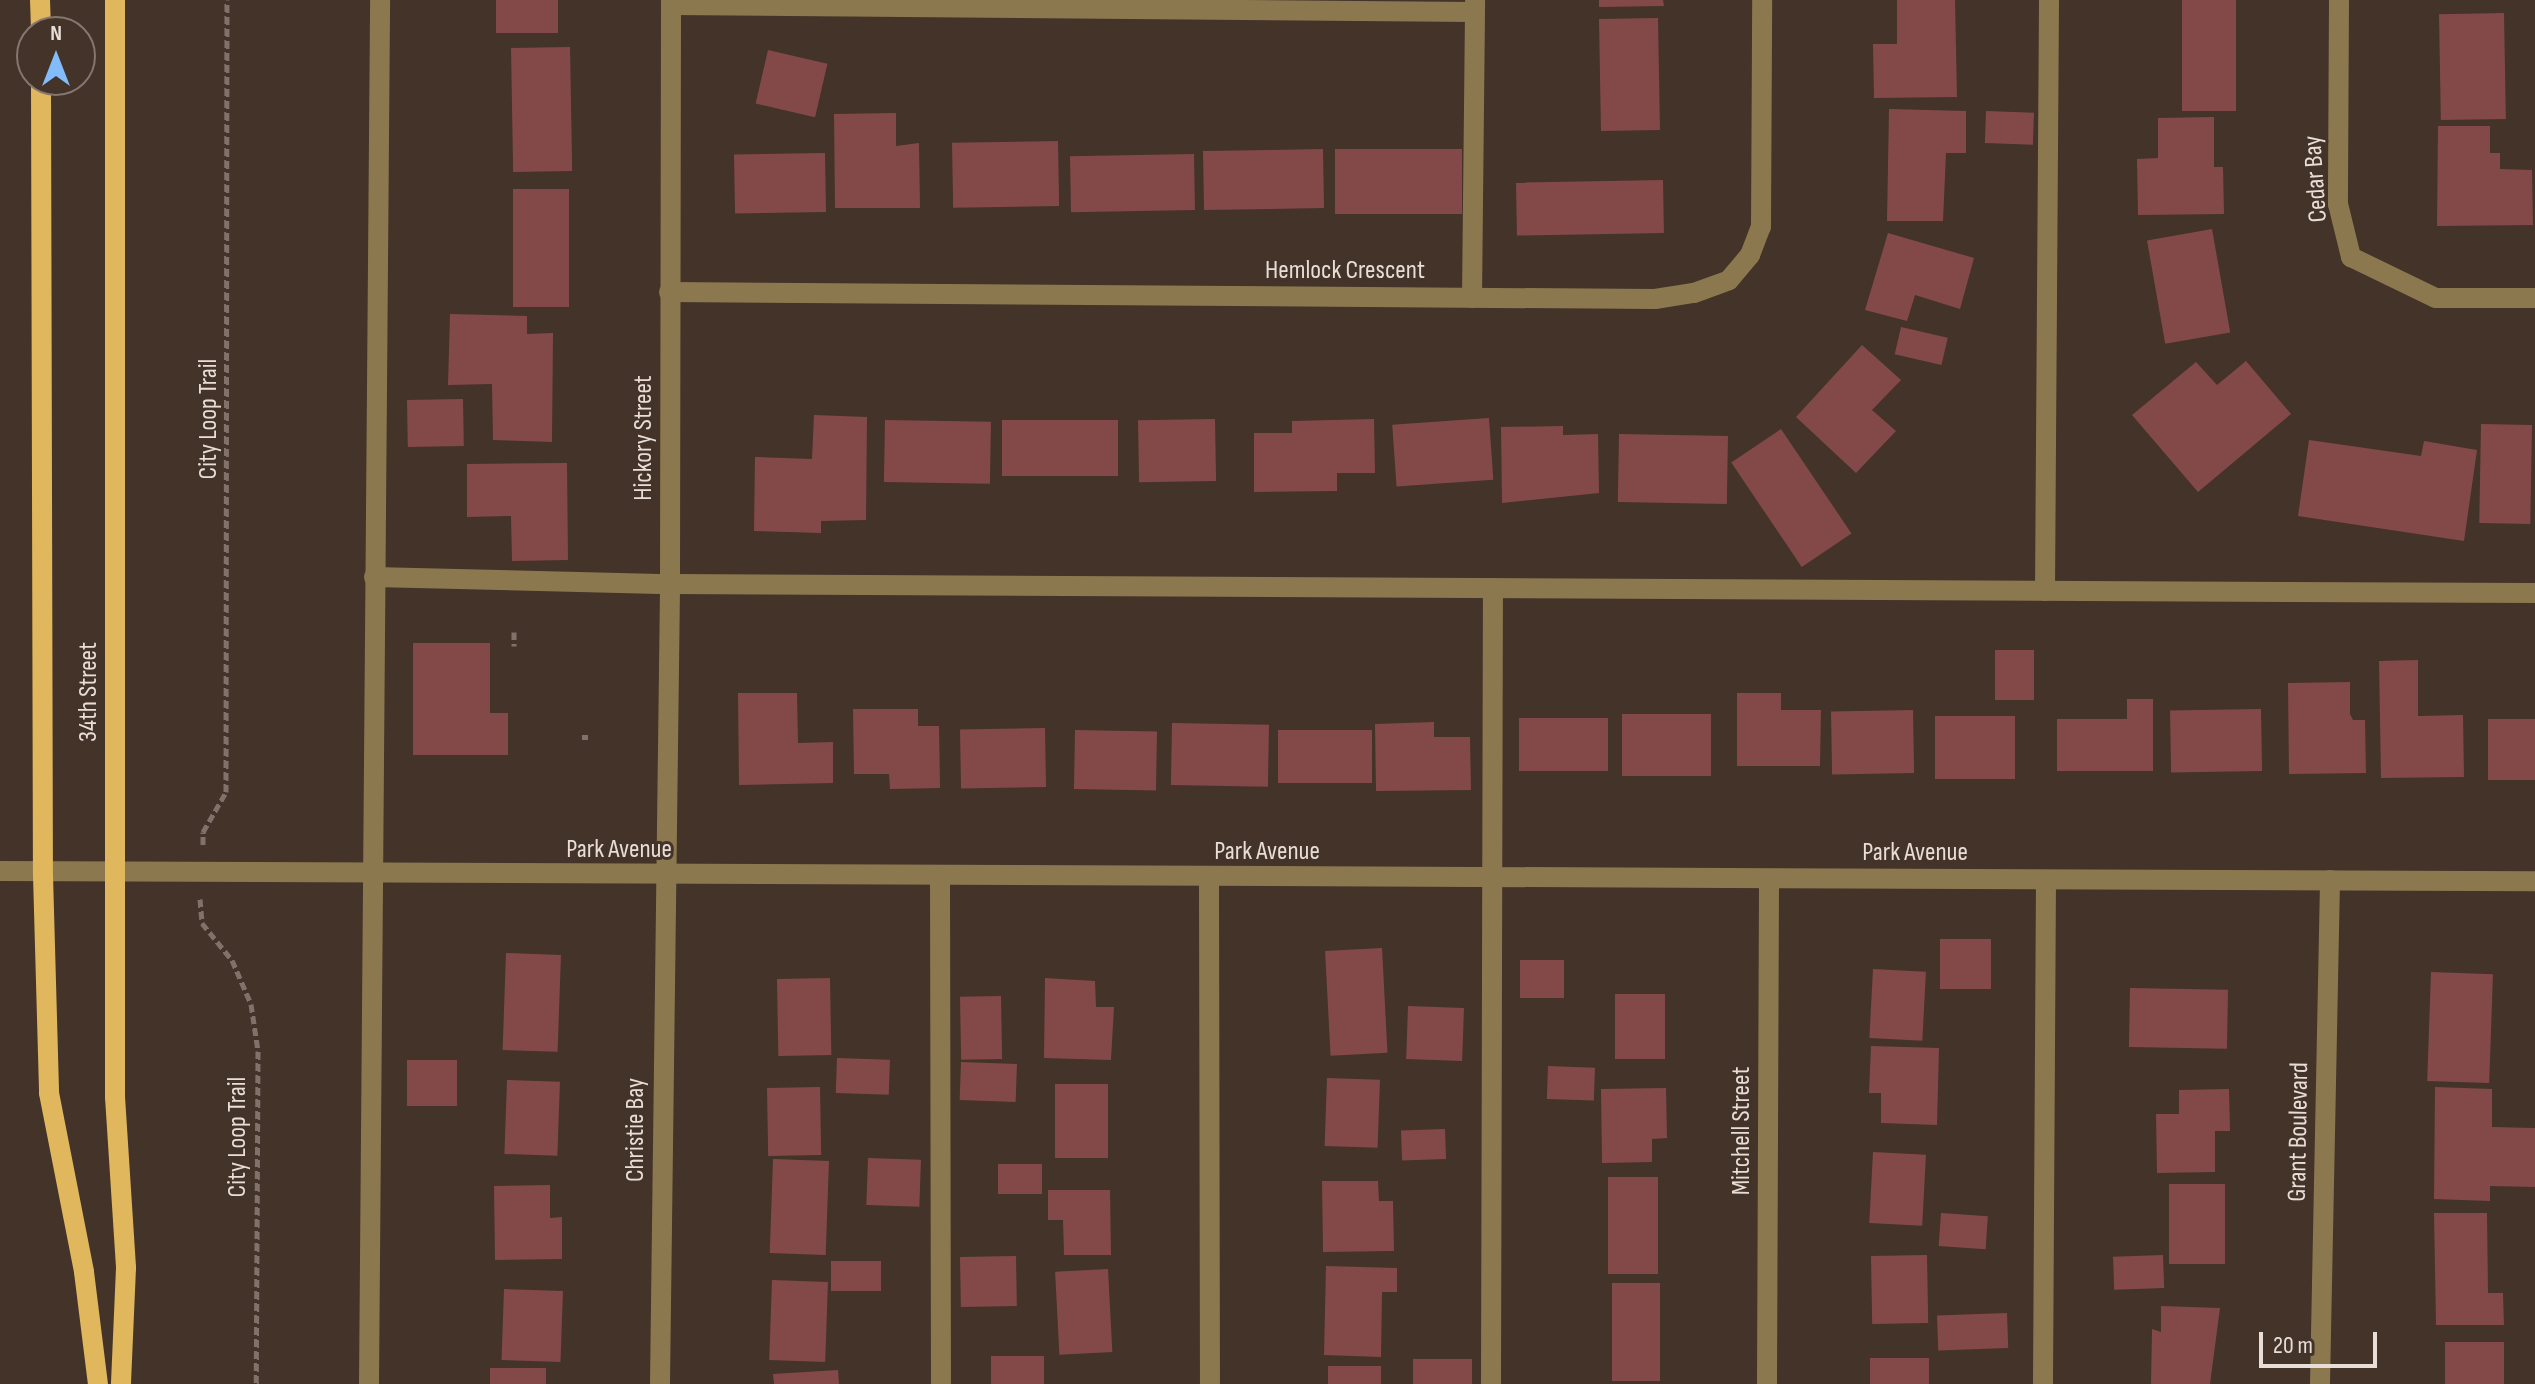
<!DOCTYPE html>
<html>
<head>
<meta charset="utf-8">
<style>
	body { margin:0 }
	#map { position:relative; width:2535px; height:1384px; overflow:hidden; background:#433329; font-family:"Sofia Sans Condensed",sans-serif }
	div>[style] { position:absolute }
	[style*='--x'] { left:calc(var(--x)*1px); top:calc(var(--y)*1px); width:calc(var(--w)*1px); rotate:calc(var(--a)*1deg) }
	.building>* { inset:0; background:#834949; transform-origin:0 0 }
	.path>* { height:5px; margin-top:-2.5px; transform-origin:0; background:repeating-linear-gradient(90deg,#80726a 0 8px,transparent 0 12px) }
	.minor>* { height:20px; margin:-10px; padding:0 10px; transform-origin:10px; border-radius:10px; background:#8c784f }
	.major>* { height:20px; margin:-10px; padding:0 10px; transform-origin:10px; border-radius:10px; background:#e0b75d }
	span { translate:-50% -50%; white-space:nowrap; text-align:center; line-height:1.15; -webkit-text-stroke:6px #433329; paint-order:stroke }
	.street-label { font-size:26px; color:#e8ddd7 }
	.north { position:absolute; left:16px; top:16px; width:80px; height:80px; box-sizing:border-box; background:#433329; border:2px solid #85776f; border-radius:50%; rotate:0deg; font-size:22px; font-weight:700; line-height:32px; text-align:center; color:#e8ddd7 }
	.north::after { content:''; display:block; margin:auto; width:28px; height:36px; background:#82bcfa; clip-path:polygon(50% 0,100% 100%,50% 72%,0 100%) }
	.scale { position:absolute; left:2259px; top:1332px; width:118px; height:36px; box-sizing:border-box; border:4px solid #e8ddd7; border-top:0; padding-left:10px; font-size:24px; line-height:28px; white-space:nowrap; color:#e8ddd7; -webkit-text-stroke:6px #433329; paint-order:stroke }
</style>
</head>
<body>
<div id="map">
	<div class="building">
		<i style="left:496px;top:0;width:62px;height:33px"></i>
		<i style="clip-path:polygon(1599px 0,1663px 0,1664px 6px,1599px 7px)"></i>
		<i style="clip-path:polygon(1897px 0,1955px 0,1957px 97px,1874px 98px,1873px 44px,1897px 44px)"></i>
		<i style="left:2182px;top:0;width:54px;height:111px"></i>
		<i style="left:2504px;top:13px;width:106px;height:65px;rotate:89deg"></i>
		<i style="left:1658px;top:18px;width:112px;height:59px;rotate:89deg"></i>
		<i style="left:570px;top:47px;width:124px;height:59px;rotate:89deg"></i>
		<i style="left:768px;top:50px;width:61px;height:55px;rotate:13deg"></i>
		<i style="clip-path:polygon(1889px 109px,1966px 111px,1966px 153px,1946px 153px,1943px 221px,1887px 221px)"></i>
		<i style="left:1986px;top:111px;width:48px;height:32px;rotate:2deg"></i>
		<i style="clip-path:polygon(896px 113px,896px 146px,919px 143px,920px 208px,835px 208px,834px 114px)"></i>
		<i style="clip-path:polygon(2214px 117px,2214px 167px,2223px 167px,2224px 214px,2138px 215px,2137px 159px,2158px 158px,2158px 118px)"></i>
		<i style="clip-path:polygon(2438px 126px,2490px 126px,2490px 153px,2500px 153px,2500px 169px,2532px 170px,2533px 225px,2437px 226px)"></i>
		<i style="left:1058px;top:141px;width:65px;height:106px;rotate:89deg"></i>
		<i style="left:1323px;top:149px;width:59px;height:120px;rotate:89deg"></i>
		<i style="left:1335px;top:149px;width:127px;height:65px"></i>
		<i style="left:825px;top:153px;width:59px;height:91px;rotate:89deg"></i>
		<i style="left:1194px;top:154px;width:56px;height:124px;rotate:89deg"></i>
		<i style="left:1663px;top:180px;width:53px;height:147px;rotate:89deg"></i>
		<i style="left:513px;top:189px;width:56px;height:118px"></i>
		<i style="left:2212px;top:229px;width:105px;height:66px;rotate:80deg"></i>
		<i style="clip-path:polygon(1888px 233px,1974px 258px,1960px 309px,1915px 295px,1907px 321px,1865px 310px)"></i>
		<i style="clip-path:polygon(450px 314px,527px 316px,527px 334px,553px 333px,552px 442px,493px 440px,492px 384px,448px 385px)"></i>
		<i style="left:1901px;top:327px;width:48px;height:28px;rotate:13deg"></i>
		<i style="clip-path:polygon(1862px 345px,1901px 380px,1872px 410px,1896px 431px,1856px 473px,1796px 417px)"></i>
		<i style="clip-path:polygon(2246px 361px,2291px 414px,2198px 492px,2132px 415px,2196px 362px,2217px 385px)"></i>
		<i style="left:463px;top:399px;width:47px;height:56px;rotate:89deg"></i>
		<i style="clip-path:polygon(814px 415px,867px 417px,866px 520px,821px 521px,821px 533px,754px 531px,755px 457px,812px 459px)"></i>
		<i style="left:1489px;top:418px;width:62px;height:97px;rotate:86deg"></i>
		<i style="left:1215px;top:419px;width:62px;height:77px;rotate:89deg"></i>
		<i style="clip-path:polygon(1374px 419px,1375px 473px,1337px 473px,1337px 491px,1254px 492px,1254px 433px,1292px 433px,1292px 421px)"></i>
		<i style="left:885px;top:420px;width:106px;height:62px;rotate:1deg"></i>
		<i style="left:1118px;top:420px;width:56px;height:116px;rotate:90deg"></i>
		<i style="left:2481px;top:424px;width:51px;height:99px;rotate:1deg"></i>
		<i style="clip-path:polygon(1563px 426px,1563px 435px,1598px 434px,1599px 493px,1502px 503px,1501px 427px)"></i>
		<i style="left:1781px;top:429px;width:126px;height:60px;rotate:56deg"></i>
		<i style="left:1619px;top:434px;width:109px;height:68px;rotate:1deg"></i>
		<i style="clip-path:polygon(2309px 440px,2421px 456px,2424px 441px,2477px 450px,2464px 541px,2298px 516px)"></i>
		<i style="clip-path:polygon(567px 463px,568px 560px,512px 561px,511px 516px,467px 517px,467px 464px)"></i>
		<i style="clip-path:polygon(413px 643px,490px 643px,490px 713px,508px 713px,508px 755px,413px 755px)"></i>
		<i style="left:2034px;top:650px;width:50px;height:39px;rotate:90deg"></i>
		<i style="clip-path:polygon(2418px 660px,2418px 716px,2463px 715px,2464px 777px,2381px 778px,2379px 661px)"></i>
		<i style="clip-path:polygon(2350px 682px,2350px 714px,2353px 720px,2365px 720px,2366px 773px,2289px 774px,2288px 683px)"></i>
		<i style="clip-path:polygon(738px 693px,797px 693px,798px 743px,833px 742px,833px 783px,739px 785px)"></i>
		<i style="clip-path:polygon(1737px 693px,1781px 693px,1781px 710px,1821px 710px,1820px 766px,1737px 766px)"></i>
		<i style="clip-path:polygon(2127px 699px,2153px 699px,2153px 771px,2057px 771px,2057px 719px,2127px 719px)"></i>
		<i style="clip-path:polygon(853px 709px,918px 709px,918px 726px,939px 726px,940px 788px,890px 789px,889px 774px,854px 774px)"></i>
		<i style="left:2261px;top:709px;width:62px;height:91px;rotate:89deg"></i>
		<i style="left:1913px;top:710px;width:63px;height:82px;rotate:89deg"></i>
		<i style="left:1711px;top:714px;width:62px;height:89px;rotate:90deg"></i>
		<i style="left:1935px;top:716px;width:80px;height:63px"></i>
		<i style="left:1519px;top:718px;width:89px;height:53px"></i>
		<i style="left:2488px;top:719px;width:47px;height:61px"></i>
		<i style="clip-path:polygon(1434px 722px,1434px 737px,1470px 737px,1471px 790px,1376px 791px,1375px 724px)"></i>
		<i style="left:1172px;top:723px;width:97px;height:62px;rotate:1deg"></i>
		<i style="left:1045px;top:728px;width:59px;height:85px;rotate:89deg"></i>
		<i style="left:1075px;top:730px;width:82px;height:59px;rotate:1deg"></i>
		<i style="left:1278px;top:730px;width:94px;height:53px"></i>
		<i style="left:1940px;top:939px;width:51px;height:50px"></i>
		<i style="left:1382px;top:948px;width:105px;height:57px;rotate:87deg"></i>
		<i style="left:506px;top:953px;width:55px;height:97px;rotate:2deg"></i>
		<i style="left:1520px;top:960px;width:44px;height:38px"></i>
		<i style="left:1873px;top:969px;width:53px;height:69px;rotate:3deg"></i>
		<i style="left:2431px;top:972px;width:62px;height:109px;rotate:2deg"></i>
		<i style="left:830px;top:978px;width:77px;height:53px;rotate:89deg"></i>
		<i style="clip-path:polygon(1045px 978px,1095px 981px,1096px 1007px,1114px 1007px,1111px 1060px,1044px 1058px)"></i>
		<i style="left:2130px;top:988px;width:98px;height:59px;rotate:1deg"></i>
		<i style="left:1615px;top:994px;width:50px;height:65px"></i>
		<i style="left:1001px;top:996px;width:63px;height:41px;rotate:89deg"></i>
		<i style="left:1408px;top:1006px;width:56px;height:53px;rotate:2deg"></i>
		<i style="clip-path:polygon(1871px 1046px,1939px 1048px,1937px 1125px,1881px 1123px,1881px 1093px,1869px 1093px)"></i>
		<i style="left:837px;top:1058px;width:53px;height:35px;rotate:2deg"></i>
		<i style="left:457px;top:1060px;width:46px;height:50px;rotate:90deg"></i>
		<i style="left:961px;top:1062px;width:56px;height:38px;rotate:2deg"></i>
		<i style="left:1548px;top:1066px;width:47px;height:33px;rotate:2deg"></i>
		<i style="left:1327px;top:1078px;width:53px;height:68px;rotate:2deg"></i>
		<i style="left:507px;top:1080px;width:53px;height:74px;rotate:2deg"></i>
		<i style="left:1055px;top:1084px;width:53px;height:74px"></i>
		<i style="left:820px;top:1087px;width:68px;height:53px;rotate:89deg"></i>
		<i style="clip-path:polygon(2435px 1087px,2492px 1089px,2492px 1127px,2535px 1128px,2535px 1187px,2490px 1186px,2490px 1201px,2434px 1199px)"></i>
		<i style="clip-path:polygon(1666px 1088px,1667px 1138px,1652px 1139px,1652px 1162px,1602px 1163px,1601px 1089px)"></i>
		<i style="clip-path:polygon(2229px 1089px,2230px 1131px,2215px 1131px,2215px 1172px,2157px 1173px,2156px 1114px,2179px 1114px,2179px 1090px)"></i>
		<i style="left:1445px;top:1129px;width:30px;height:44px;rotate:88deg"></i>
		<i style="left:1873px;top:1152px;width:53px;height:71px;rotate:3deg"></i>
		<i style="left:868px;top:1158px;width:53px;height:47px;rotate:2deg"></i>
		<i style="left:773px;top:1159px;width:56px;height:94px;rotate:2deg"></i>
		<i style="left:1042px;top:1164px;width:30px;height:44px;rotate:90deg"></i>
		<i style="left:1608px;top:1177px;width:50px;height:97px"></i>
		<i style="clip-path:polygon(1322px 1181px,1378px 1181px,1379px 1201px,1393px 1201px,1394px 1251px,1323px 1252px)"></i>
		<i style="left:2169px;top:1184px;width:56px;height:80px"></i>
		<i style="clip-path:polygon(550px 1185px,550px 1218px,562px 1217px,562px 1259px,495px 1260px,494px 1186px)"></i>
		<i style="clip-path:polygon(1048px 1190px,1110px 1190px,1111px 1255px,1064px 1255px,1063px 1220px,1048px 1220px)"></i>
		<i style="left:1941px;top:1213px;width:47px;height:33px;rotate:4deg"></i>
		<i style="clip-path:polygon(2434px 1213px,2487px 1213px,2488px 1293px,2503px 1293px,2504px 1325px,2436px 1325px)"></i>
		<i style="left:1927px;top:1255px;width:68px;height:56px;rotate:89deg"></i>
		<i style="left:2163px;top:1255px;width:33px;height:50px;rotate:88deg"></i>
		<i style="left:1016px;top:1256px;width:50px;height:56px;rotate:89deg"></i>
		<i style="left:831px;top:1261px;width:50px;height:30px"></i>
		<i style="clip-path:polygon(1326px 1266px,1397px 1268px,1397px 1292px,1382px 1292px,1381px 1357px,1324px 1355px)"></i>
		<i style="left:1108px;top:1269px;width:83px;height:53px;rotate:87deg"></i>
		<i style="left:772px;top:1280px;width:56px;height:80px;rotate:2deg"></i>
		<i style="left:1612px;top:1283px;width:48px;height:98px"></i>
		<i style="left:504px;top:1289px;width:59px;height:71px;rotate:2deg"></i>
		<i style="clip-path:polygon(2161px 1306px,2220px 1308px,2210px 1384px,2151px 1384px,2152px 1329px,2161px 1332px)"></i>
		<i style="left:2007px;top:1313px;width:35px;height:70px;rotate:88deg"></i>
		<i style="left:2504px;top:1342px;width:42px;height:59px;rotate:90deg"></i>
		<i style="left:991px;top:1356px;width:53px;height:28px"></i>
		<i style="left:1929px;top:1358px;width:26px;height:59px;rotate:90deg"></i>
		<i style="left:1472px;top:1359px;width:25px;height:59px;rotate:90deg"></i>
		<i style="left:1381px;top:1366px;width:18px;height:53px;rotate:90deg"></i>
		<i style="left:546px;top:1368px;width:16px;height:56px;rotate:90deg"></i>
		<i style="clip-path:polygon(838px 1370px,839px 1384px,774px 1384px,773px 1374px)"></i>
	</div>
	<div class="path">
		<i style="--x:514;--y:632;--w:14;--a:90"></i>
		<i style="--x:582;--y:737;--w:6;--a:0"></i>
		<i style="--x:203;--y:845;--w:13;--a:-90"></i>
		<i style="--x:203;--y:832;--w:46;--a:-60.1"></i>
		<i style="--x:226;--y:792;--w:792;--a:-89.93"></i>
		<i style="--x:200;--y:899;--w:24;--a:85"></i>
		<i style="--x:202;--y:923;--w:48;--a:51"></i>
		<i style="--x:232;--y:960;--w:48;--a:66.6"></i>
		<i style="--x:251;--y:1004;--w:48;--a:81.5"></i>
		<i style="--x:258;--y:1051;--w:333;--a:90.3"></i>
	</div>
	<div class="minor">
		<i style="--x:2339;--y:0;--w:204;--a:90.3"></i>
		<i style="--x:2338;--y:204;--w:55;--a:76.2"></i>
		<i style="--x:2351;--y:257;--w:94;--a:25.8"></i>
		<i style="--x:2436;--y:298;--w:99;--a:0"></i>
		<i style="--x:671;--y:5;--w:803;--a:0.5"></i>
		<i style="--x:669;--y:292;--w:986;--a:0.41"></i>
		<i style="--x:1655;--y:299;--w:39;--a:-9"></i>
		<i style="--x:1694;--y:293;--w:37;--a:-20"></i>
		<i style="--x:1729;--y:280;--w:33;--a:-50"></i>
		<i style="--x:1750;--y:255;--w:30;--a:-69"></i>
		<i style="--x:1761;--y:227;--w:227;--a:-89.7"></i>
		<i style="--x:1472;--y:298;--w:298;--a:-89.4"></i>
		<i style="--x:374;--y:577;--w:296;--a:1.4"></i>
		<i style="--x:670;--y:584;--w:1865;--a:0.28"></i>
		<i style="--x:2045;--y:591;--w:591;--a:-89.61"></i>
		<i style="--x:0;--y:871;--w:2535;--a:0.23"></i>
		<i style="--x:940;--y:877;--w:507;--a:89.89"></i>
		<i style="--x:1209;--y:878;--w:506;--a:89.89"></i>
		<i style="--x:369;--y:1384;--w:1384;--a:-89.54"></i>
		<i style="--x:660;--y:1384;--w:800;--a:-89.28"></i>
		<i style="--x:670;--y:584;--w:584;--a:-89.9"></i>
		<i style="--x:1491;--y:1384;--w:796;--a:-89.86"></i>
		<i style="--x:1767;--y:1384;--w:505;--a:-89.77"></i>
		<i style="--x:2043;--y:1384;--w:504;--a:-89.66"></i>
		<i style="--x:2320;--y:1384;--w:504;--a:-88.86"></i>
	</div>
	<div class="major">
		<i style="--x:40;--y:0;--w:32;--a:88"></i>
		<i style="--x:115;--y:0;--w:1097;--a:90"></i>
		<i style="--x:115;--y:1097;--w:171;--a:86.3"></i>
		<i style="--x:126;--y:1268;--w:116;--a:92.5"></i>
		<i style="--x:41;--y:80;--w:795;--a:89.86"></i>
		<i style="--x:43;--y:875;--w:218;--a:88.4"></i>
		<i style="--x:49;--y:1093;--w:182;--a:78.9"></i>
		<i style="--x:84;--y:1272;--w:113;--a:82.9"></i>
	</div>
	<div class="street-label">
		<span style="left:2316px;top:179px;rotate:-94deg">Cedar Bay</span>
		<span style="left:1345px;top:271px">Hemlock Crescent</span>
		<span style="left:209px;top:419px;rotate:-90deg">City Loop Trail</span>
		<span style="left:644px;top:438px;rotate:-90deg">Hickory Street</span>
		<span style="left:89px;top:692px;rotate:-90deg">34th Street</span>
		<span style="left:619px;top:850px">Park Avenue</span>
		<span style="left:1267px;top:852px">Park Avenue</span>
		<span style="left:1915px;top:853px">Park Avenue</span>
		<span style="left:636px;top:1130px;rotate:-90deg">Christie Bay</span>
		<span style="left:1742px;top:1131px;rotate:-90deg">Mitchell Street</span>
		<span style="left:2299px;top:1132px;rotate:-89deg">Grant Boulevard</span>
		<span style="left:238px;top:1137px;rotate:-90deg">City Loop Trail</span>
	</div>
	<div class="north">N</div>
	<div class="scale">20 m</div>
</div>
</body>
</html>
